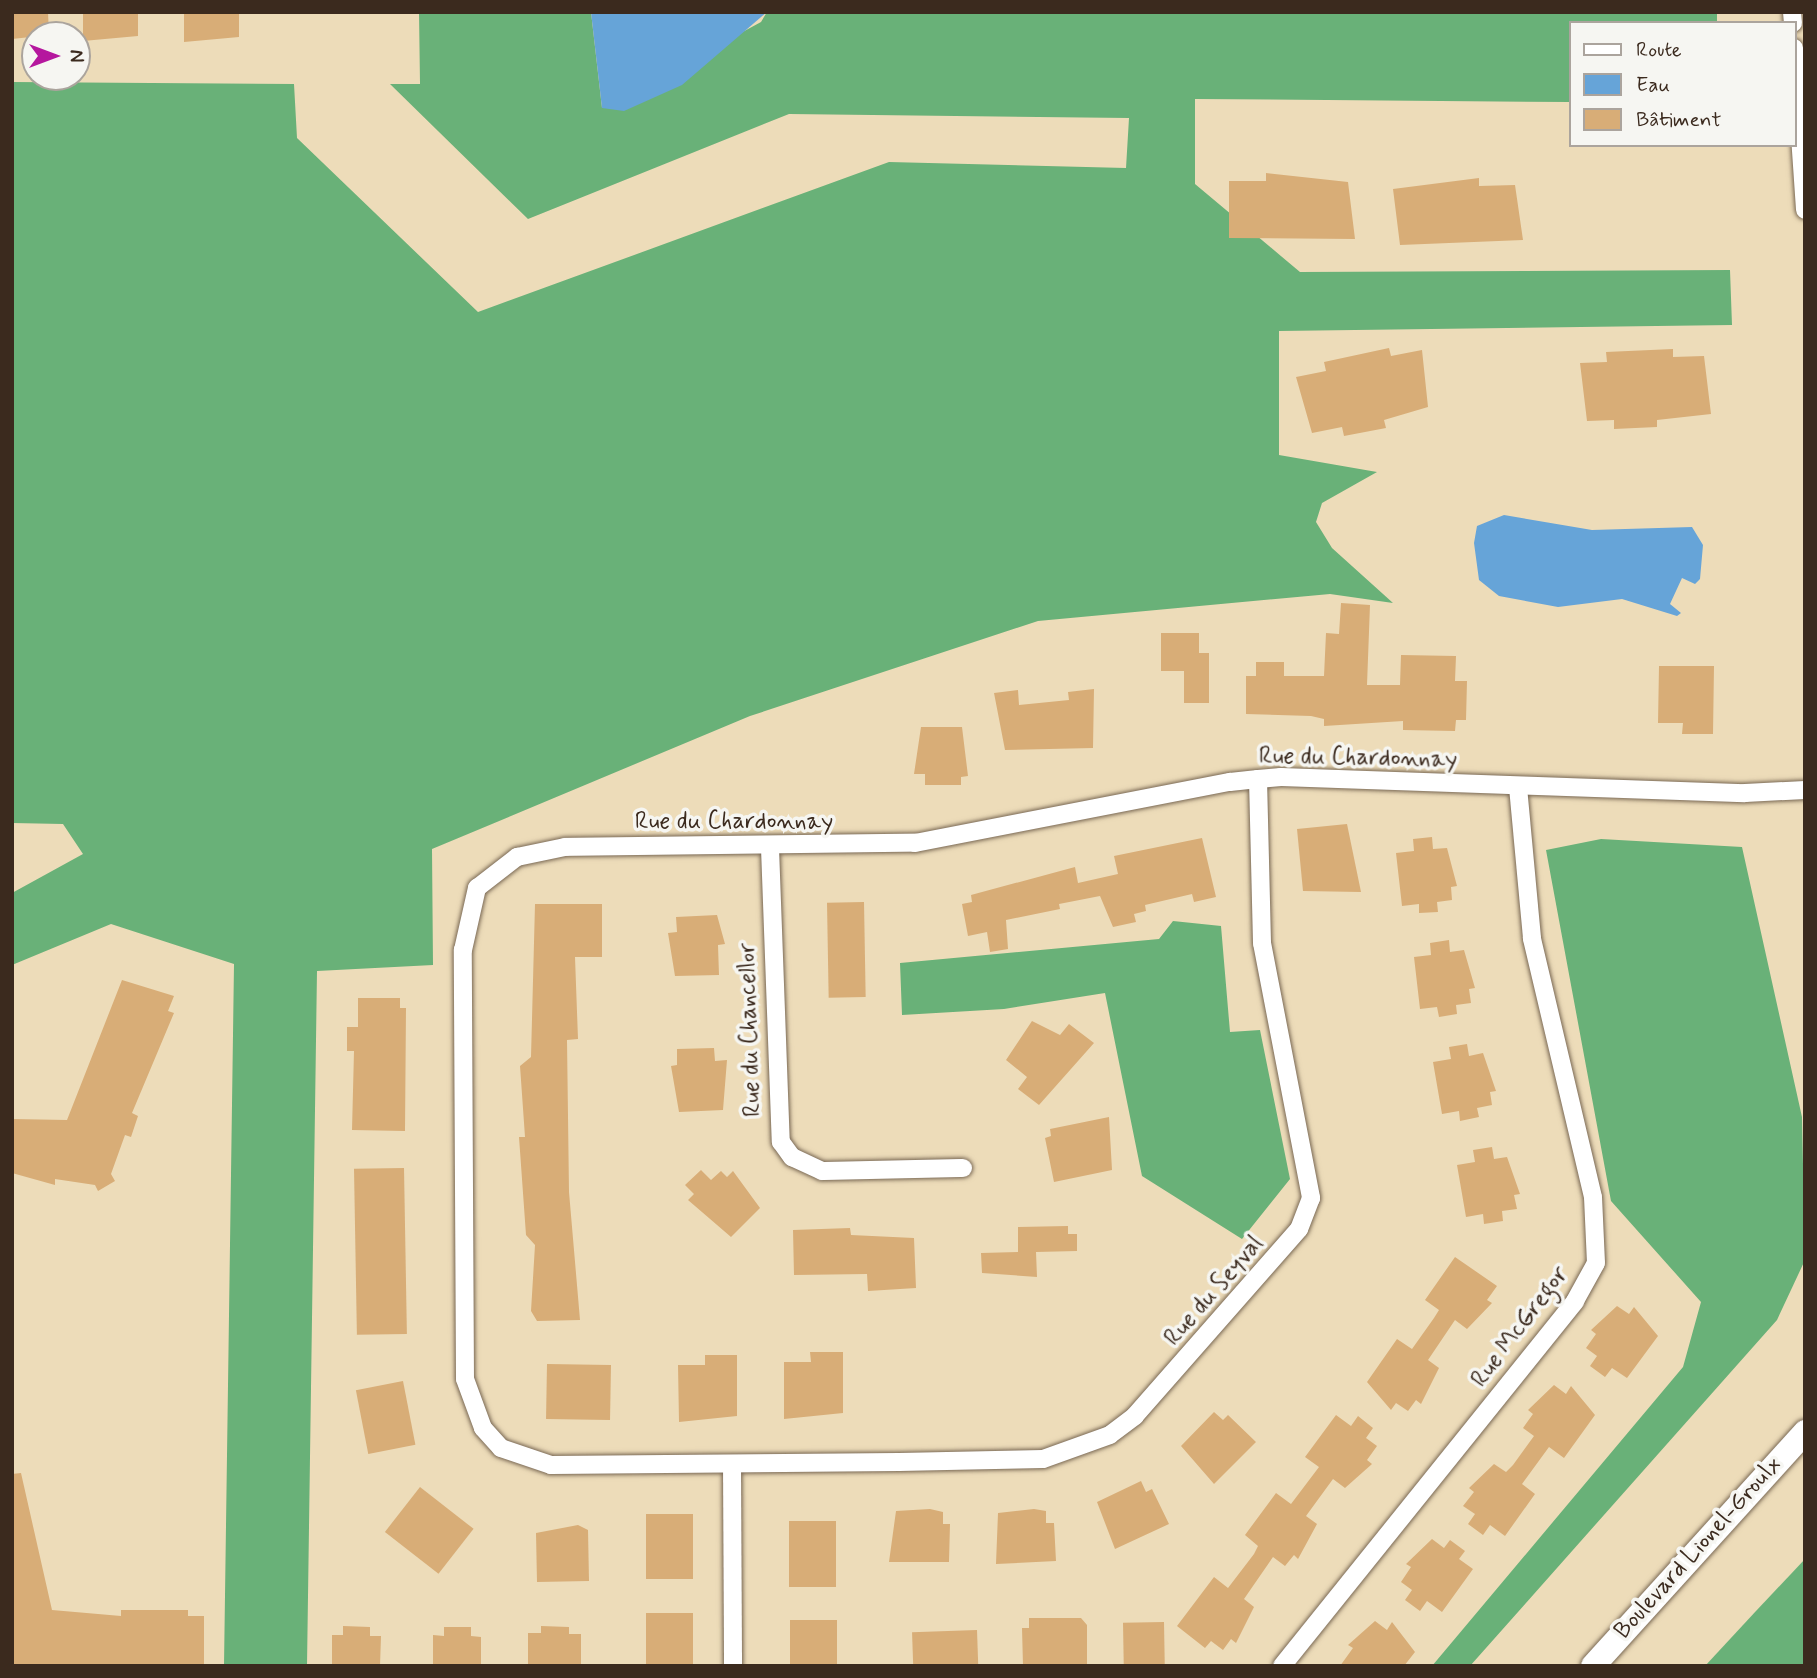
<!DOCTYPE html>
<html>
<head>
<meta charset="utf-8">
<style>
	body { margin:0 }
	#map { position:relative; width:1817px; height:1678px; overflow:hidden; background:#eddcb9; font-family:Mynerve,sans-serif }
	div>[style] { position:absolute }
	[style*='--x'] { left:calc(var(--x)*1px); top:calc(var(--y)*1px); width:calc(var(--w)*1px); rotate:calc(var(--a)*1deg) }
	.forest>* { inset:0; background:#69b178 }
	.water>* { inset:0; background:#66a4d8 }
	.building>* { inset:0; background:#d8ad77; transform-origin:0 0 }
	.roads { filter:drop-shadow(0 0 2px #796854) drop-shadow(0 0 2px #796854) }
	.street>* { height:18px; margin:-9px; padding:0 9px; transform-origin:9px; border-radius:9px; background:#fff }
	.secondary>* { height:24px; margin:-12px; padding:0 12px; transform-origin:12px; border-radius:12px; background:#fff }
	span { translate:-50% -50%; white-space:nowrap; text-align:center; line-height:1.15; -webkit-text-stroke:7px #f6f6f2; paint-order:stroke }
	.street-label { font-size:24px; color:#3b2a1e }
	.frame { position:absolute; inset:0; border:14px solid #3b2a1e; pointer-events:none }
	.legend { position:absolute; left:1569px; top:21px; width:228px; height:126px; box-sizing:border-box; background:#f6f6f2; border:2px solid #aba49d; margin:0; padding:9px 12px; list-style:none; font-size:21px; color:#3b2a1e }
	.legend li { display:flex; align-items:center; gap:14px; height:35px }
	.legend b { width:35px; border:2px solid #aba49d }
	.north { position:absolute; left:21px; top:21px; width:70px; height:70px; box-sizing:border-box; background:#f6f6f2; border:2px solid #aba49d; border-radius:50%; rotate:90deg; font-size:19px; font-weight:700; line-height:28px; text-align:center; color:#3b2a1e }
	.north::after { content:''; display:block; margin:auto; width:24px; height:32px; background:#b5179e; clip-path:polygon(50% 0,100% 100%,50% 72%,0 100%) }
</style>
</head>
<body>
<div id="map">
	<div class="forest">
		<i style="clip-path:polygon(419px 12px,591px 12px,602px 108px,761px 22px,767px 12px,1717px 12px,1717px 23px,1570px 23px,1570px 102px,1195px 99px,1195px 184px,1300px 272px,1730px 270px,1732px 325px,1279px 331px,1279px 455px,1377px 472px,1322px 503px,1316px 522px,1332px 548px,1393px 603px,1330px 594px,1038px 621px,750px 716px,432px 849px,433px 965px,317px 971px,307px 1666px,224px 1666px,234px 964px,111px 924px,12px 965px,12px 893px,83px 854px,63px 824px,12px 823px,12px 82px,294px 84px,297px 138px,478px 312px,889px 162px,1126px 168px,1129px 118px,789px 114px,528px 219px,390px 84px,420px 84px)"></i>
		<i style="clip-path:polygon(1601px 839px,1742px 847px,1802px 1117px,1805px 1260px,1777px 1320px,1470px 1666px,1432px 1666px,1683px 1367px,1701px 1302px,1611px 1201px,1546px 850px)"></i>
		<i style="clip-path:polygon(1173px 921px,1221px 926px,1230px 1032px,1260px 1030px,1290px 1179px,1242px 1239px,1142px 1176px,1105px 993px,1004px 1009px,902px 1015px,900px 963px,1159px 939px)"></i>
		<i style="clip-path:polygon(1805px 1559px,1805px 1666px,1705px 1666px,1756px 1611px)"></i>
	</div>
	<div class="water">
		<i style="clip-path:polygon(591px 12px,767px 12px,682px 85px,624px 111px,602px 108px)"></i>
		<i style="clip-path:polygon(1504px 515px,1592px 530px,1692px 527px,1703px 545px,1700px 579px,1695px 584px,1682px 578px,1670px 604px,1681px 613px,1677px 616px,1622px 599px,1558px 607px,1499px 596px,1479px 580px,1474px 543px,1477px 526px)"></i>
	</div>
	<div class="building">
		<i style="clip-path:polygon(12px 12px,48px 12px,49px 35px,12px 39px)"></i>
		<i style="clip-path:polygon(83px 12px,138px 12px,138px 36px,83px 41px)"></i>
		<i style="clip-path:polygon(184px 12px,239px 12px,239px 37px,184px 42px)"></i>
		<i style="clip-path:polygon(1266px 173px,1348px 182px,1355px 239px,1229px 238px,1229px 181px,1266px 181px)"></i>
		<i style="clip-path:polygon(1479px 178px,1479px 186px,1515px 185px,1523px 240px,1400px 245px,1393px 189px)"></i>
		<i style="clip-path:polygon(1389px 348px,1391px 356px,1422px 350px,1428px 407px,1384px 420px,1386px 428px,1344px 436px,1342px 427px,1312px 433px,1296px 377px,1326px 371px,1324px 362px)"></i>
		<i style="clip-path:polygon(1673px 349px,1673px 357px,1704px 356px,1711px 414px,1657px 420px,1657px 427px,1614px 429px,1614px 420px,1587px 421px,1580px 363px,1607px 362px,1606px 352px)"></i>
		<i style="clip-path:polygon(1341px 603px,1370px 605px,1367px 685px,1400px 685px,1401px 655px,1456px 656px,1455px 681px,1467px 681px,1466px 720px,1456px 720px,1455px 731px,1403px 730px,1403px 721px,1324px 726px,1324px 719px,1311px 716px,1246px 714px,1246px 676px,1256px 676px,1256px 662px,1284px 662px,1284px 676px,1324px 676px,1326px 633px,1339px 634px)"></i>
		<i style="clip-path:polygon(1161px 633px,1199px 633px,1199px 653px,1209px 653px,1209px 703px,1184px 703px,1184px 671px,1161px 671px)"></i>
		<i style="clip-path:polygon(1659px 666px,1714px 666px,1713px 734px,1682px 734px,1683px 723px,1658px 723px)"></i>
		<i style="clip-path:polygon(1094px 689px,1093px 748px,1005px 750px,994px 693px,1018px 690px,1019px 705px,1069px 700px,1068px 692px)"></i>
		<i style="clip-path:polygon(921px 727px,962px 727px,968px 776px,961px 777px,961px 785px,925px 785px,925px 774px,914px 774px)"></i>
		<i style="clip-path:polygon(1347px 824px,1361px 892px,1303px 891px,1297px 829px)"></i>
		<i style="clip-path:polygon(1432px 837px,1433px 849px,1447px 848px,1457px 886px,1451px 887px,1452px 900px,1437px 902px,1438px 912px,1419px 913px,1419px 904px,1402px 906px,1396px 853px,1414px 851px,1413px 839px)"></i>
		<i style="clip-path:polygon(1202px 838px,1216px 897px,1194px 902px,1192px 894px,1145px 905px,1146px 911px,1134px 914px,1136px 922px,1113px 927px,1100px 896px,1059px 904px,1060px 909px,1006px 920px,1008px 949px,990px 952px,987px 932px,968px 936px,962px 904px,972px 902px,971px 895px,1075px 867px,1078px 883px,1118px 874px,1114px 856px)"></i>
		<i style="left:864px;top:902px;width:95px;height:37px;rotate:89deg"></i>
		<i style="clip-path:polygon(535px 904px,602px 904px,602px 957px,575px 957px,578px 1039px,567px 1040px,569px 1192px,580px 1320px,537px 1321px,531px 1311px,535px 1245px,526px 1235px,519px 1137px,525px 1137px,520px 1066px,531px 1057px)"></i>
		<i style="clip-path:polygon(717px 915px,725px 944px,718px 945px,719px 975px,675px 976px,668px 933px,677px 932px,676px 917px)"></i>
		<i style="clip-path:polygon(1449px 940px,1450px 952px,1464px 950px,1475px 988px,1469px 989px,1471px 1003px,1456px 1005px,1457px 1014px,1439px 1017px,1437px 1007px,1420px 1009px,1414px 957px,1431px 955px,1430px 943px)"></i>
		<i style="clip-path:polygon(122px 980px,174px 996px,168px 1011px,174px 1013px,132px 1113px,138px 1116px,131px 1137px,125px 1135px,111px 1174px,115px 1181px,98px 1191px,95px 1185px,55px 1179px,55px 1185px,12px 1173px,12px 1119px,67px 1120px)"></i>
		<i style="clip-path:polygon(358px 998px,400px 998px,400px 1008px,406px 1008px,405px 1131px,352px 1130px,354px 1051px,347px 1051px,347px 1027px,358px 1027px)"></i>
		<i style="clip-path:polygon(1032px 1021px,1060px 1035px,1069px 1024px,1094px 1043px,1039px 1105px,1018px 1089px,1027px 1077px,1006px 1060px)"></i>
		<i style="clip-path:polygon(1467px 1044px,1469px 1056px,1483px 1053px,1496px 1091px,1490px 1092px,1492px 1105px,1477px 1108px,1479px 1117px,1460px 1121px,1459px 1111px,1442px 1114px,1433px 1062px,1451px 1059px,1449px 1047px)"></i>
		<i style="clip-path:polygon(714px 1048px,715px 1061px,727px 1060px,723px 1110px,679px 1112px,671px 1066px,677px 1065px,677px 1049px)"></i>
		<i style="clip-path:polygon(1109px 1117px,1112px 1170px,1054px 1182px,1045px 1138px,1051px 1136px,1050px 1129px)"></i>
		<i style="clip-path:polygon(1492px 1147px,1494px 1159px,1507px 1157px,1520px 1194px,1514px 1195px,1517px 1209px,1502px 1211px,1503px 1221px,1484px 1224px,1483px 1214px,1466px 1217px,1457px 1165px,1475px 1162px,1473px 1150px)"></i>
		<i style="left:404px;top:1168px;width:166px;height:50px;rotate:89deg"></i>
		<i style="clip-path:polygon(701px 1170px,711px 1180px,721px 1171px,727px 1177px,733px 1171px,760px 1208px,731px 1237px,688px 1200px,694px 1194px,685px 1185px)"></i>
		<i style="clip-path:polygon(1068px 1226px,1068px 1234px,1077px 1234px,1077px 1251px,1036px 1252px,1037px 1277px,982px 1273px,981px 1253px,1018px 1252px,1018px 1227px)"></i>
		<i style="clip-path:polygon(850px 1228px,851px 1235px,914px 1238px,916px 1288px,868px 1291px,867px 1274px,794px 1275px,793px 1230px)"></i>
		<i style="clip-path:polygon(1455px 1257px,1497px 1286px,1487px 1300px,1492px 1303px,1467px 1329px,1455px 1320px,1428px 1360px,1439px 1368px,1421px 1404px,1416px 1400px,1408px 1411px,1396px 1403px,1391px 1410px,1367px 1382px,1397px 1339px,1412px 1349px,1434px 1318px,1439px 1310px,1425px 1300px)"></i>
		<i style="clip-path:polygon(1617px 1306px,1629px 1314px,1634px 1307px,1658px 1336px,1627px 1378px,1612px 1368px,1605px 1377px,1590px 1366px,1597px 1356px,1586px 1348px,1596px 1334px,1591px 1330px)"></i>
		<i style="clip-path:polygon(810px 1352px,843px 1352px,843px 1413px,784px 1419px,784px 1362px,811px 1362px)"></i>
		<i style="clip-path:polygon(705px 1355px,737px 1355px,737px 1416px,679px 1422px,678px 1365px,705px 1365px)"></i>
		<i style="left:547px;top:1364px;width:64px;height:55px;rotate:1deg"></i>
		<i style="left:403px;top:1381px;width:65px;height:48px;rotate:79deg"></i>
		<i style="clip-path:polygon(1554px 1385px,1566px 1394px,1571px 1386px,1595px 1415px,1564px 1458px,1549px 1447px,1522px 1484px,1535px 1494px,1505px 1536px,1490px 1525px,1483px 1535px,1468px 1524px,1475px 1514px,1463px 1506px,1474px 1492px,1469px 1488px,1494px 1464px,1506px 1472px,1513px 1465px,1534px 1436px,1523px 1428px,1533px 1414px,1528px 1410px)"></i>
		<i style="clip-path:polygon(1214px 1412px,1223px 1420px,1228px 1415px,1256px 1442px,1214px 1484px,1181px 1446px)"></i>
		<i style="clip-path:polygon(1336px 1415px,1351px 1426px,1358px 1416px,1373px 1428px,1366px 1438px,1377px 1446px,1367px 1460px,1372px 1464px,1345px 1488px,1333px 1479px,1306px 1516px,1317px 1524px,1298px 1559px,1294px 1555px,1285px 1566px,1273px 1557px,1244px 1599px,1254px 1607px,1236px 1643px,1231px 1639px,1223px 1650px,1211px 1641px,1205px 1648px,1177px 1626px,1214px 1577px,1228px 1588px,1254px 1554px,1258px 1546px,1245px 1535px,1276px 1493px,1291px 1504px,1319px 1467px,1305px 1457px)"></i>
		<i style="clip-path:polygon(21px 1473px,52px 1610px,121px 1616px,121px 1610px,188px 1610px,188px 1616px,204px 1616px,204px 1666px,12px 1666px,12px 1474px)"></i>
		<i style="clip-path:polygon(1141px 1481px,1146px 1492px,1152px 1489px,1169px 1524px,1115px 1549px,1097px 1502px)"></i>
		<i style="left:420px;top:1487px;width:68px;height:57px;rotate:38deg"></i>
		<i style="clip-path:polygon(930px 1509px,943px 1512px,943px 1524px,950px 1524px,949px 1562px,889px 1562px,896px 1511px)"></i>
		<i style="clip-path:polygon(1034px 1509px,1046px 1511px,1046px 1523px,1054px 1523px,1056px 1561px,996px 1564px,998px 1513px)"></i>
		<i style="left:646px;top:1514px;width:47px;height:65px"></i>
		<i style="left:789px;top:1521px;width:47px;height:66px"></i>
		<i style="clip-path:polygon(578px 1525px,588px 1530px,589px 1581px,537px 1582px,536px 1533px)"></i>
		<i style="clip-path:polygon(1432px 1539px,1444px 1548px,1450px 1540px,1465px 1551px,1459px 1559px,1473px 1569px,1442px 1612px,1427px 1601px,1420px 1611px,1405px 1600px,1412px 1590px,1401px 1582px,1411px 1567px,1406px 1564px)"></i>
		<i style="left:646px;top:1613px;width:47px;height:53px"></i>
		<i style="clip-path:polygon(1029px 1618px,1081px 1618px,1087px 1625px,1087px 1666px,1023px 1666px,1022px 1628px,1029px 1628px)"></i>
		<i style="left:790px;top:1620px;width:47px;height:46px"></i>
		<i style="clip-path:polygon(1375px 1621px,1387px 1630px,1392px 1622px,1415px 1652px,1404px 1666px,1340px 1666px,1353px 1648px,1348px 1645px)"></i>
		<i style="left:1164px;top:1622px;width:44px;height:41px;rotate:89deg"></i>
		<i style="clip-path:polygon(343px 1626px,370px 1627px,370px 1636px,381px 1636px,380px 1666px,332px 1666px,332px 1635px,343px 1635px)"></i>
		<i style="clip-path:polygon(541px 1626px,569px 1627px,569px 1634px,581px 1634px,581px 1666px,528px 1666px,528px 1633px,541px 1633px)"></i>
		<i style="clip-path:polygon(444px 1627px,471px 1627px,471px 1636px,481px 1637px,481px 1666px,433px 1666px,433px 1635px,444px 1636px)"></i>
		<i style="left:977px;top:1630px;width:36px;height:65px;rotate:88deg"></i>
	</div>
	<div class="roads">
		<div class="street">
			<i style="--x:1792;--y:12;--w:11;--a:85"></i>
			<i style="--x:1794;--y:48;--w:162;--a:86.1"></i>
			<i style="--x:1258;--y:779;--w:164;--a:88.6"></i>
			<i style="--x:1262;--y:943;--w:260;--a:79.1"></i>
			<i style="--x:1311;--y:1198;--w:33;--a:111"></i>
			<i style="--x:1299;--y:1229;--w:249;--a:131.3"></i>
			<i style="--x:1135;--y:1416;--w:31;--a:143"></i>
			<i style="--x:1110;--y:1435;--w:71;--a:160.3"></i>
			<i style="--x:1043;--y:1459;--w:144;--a:178.8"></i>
			<i style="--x:899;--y:1462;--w:348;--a:179.5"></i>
			<i style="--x:551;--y:1465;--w:53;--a:-161.2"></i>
			<i style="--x:501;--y:1448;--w:27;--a:-132"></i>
			<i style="--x:483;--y:1428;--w:52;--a:-110.2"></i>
			<i style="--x:465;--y:1379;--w:429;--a:-90.3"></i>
			<i style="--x:463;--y:950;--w:64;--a:-77.3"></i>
			<i style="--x:477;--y:888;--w:51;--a:-37.8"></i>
			<i style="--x:517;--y:857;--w:49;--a:-11.8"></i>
			<i style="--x:565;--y:847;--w:350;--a:-0.7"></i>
			<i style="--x:915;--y:843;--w:321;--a:-11"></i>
			<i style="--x:1230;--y:782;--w:28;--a:-6"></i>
			<i style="--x:1258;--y:779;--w:23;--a:-5"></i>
			<i style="--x:1281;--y:777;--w:464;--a:2"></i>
			<i style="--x:1745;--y:793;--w:60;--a:-2.9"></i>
			<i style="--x:770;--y:848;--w:294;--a:87.9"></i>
			<i style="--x:781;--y:1142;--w:19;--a:54"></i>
			<i style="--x:792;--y:1157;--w:33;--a:25"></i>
			<i style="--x:822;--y:1171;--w:141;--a:-1.2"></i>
			<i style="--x:732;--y:1464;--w:202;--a:89.7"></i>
			<i style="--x:1282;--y:1666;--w:468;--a:-51.2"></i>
			<i style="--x:1575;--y:1301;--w:43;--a:-61.1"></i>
			<i style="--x:1596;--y:1263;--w:66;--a:-92.6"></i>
			<i style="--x:1593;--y:1197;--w:266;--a:-103.3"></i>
			<i style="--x:1532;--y:938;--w:152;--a:-95.3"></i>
		</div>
		<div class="secondary">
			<i style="--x:1593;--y:1666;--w:316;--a:-47.8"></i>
		</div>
	</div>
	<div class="street-label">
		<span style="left:1358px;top:758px;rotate:1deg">Rue du Chardonnay</span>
		<span style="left:734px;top:822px">Rue du Chardonnay</span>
		<span style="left:750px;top:1030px;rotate:-92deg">Rue du Chancellor</span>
		<span style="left:1214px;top:1291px;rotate:-49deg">Rue du Seyval</span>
		<span style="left:1520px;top:1327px;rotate:-53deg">Rue McGregor</span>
		<span style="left:1698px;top:1548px;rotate:-48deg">Boulevard Lionel-Groulx</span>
	</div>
	<div class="frame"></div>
	<ul class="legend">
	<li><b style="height:9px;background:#fff"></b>Route</li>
	<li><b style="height:19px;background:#66a4d8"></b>Eau</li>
	<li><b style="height:19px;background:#d8ad77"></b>Bâtiment</li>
	</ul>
	<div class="north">N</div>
</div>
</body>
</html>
